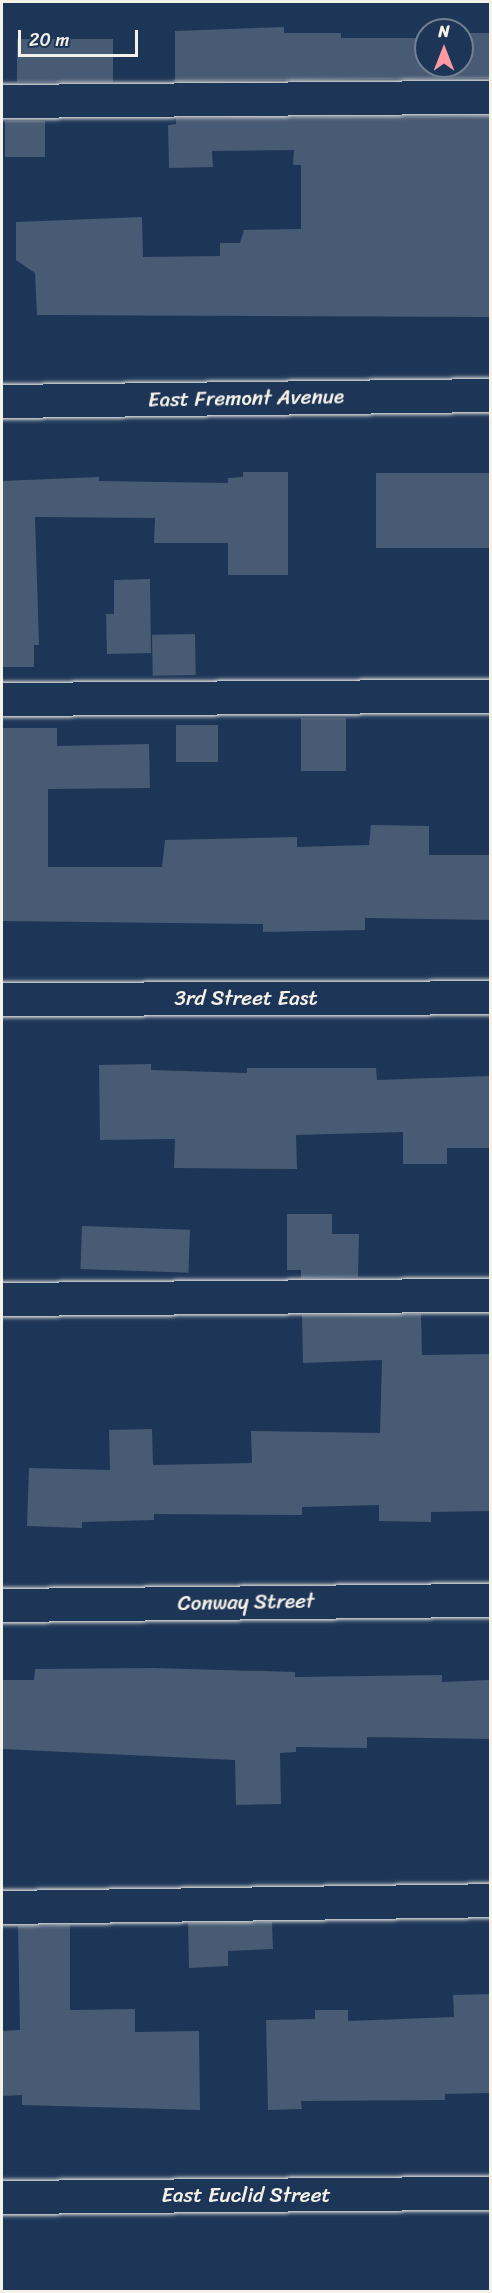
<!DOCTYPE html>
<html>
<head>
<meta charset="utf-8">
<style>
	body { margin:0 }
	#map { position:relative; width:492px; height:2293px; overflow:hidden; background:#1d3557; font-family:Sriracha,sans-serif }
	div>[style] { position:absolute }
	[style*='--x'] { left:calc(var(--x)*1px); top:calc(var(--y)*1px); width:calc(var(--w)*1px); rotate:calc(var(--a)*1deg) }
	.building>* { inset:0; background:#485b74; transform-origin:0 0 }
	.roads { filter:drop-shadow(0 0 2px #f4f1e8) drop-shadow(0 0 2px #f4f1e8) }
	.minor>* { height:33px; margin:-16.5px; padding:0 16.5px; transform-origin:16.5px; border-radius:16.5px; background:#1d3557 }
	span { translate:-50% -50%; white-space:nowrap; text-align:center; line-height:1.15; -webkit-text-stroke:5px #1d3557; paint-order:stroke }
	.street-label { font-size:21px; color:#f4f1e8 }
	.frame { position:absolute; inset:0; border:3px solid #f4f1e8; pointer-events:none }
	.north { position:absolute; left:414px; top:18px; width:60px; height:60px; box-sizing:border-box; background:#1d3557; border:2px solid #738091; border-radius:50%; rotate:0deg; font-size:16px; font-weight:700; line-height:24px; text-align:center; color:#f4f1e8 }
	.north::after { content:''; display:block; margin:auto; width:21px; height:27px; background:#ff9aa2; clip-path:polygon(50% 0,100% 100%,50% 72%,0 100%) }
	.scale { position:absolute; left:18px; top:30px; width:120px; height:27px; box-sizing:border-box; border:3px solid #f4f1e8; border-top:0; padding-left:8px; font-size:18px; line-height:21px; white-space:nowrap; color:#f4f1e8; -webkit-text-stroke:4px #1d3557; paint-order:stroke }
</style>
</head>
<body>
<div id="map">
	<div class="building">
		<i style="clip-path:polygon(284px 27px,284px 33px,341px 33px,341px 38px,426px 38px,426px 66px,462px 66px,462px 33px,490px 33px,490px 78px,175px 81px,175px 31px)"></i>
		<i style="left:17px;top:39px;width:96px;height:43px"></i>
		<i style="clip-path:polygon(490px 116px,490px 317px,37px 315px,35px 273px,16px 260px,16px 222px,142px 217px,143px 257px,220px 256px,220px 243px,240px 243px,244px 230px,301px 229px,301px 165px,293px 165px,294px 150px,212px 151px,213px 167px,169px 168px,168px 125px,176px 124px,176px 118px)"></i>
		<i style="left:5px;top:121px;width:40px;height:36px"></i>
		<i style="clip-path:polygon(243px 472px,288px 472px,288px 575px,228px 575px,228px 543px,154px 543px,155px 518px,35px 517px,39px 645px,34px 645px,34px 667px,2px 667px,2px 481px,99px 477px,99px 481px,228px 483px,228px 478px,243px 477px)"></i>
		<i style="left:490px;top:473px;width:75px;height:114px;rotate:90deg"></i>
		<i style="clip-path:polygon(150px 579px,151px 653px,107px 654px,106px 614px,114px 614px,114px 580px)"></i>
		<i style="left:195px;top:634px;width:41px;height:43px;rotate:89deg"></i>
		<i style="left:301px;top:718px;width:45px;height:53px"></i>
		<i style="left:218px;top:725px;width:37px;height:42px;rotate:90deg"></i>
		<i style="clip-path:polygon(2px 728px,57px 728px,57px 746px,149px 744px,150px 788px,48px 789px,48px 867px,162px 867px,165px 840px,297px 837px,297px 847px,369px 845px,371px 825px,429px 826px,429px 855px,490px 855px,490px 920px,365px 918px,365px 930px,263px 932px,263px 924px,2px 921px)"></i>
		<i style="clip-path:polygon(151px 1064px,151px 1070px,247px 1073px,247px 1068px,376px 1068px,377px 1080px,490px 1076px,490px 1148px,447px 1148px,447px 1164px,403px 1164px,403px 1132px,296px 1135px,297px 1169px,174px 1168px,175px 1139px,100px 1140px,99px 1065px)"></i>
		<i style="clip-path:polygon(287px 1214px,332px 1214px,332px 1234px,359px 1234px,358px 1277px,301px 1278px,301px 1270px,287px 1270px)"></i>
		<i style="left:82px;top:1226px;width:108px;height:43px;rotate:2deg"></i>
		<i style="clip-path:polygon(421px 1314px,422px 1355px,490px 1354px,490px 1511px,431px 1512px,431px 1522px,379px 1521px,379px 1505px,302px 1507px,302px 1515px,154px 1514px,154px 1520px,82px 1522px,82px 1528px,27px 1526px,29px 1468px,110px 1470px,109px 1430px,152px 1429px,153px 1465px,252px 1463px,251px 1431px,380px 1433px,382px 1360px,303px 1363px,302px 1315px)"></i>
		<i style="clip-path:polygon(154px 1668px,295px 1672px,295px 1677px,442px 1675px,442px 1682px,490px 1680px,490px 1739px,367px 1737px,367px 1748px,296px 1747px,296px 1752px,280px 1753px,281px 1804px,236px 1805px,235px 1760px,2px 1749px,2px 1680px,34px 1680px,35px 1669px)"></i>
		<i style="clip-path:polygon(272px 1922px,273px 1949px,228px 1951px,228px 1966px,189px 1968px,188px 1923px)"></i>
		<i style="clip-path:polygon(70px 1925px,70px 2010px,135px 2009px,135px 2032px,199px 2031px,200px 2110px,22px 2105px,22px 2095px,2px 2096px,2px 2031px,20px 2030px,18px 1926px)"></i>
		<i style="clip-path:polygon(490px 1994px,490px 2093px,445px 2094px,445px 2100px,301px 2101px,302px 2109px,268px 2110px,266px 2020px,315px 2019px,315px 2010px,348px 2010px,348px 2021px,454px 2017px,453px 1995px)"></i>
	</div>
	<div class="roads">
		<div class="minor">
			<i style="--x:2;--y:101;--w:488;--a:-0.5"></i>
			<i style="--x:2;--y:401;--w:488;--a:-0.7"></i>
			<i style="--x:2;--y:699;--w:488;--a:-0.4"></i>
			<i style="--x:2;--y:999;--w:488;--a:-0.2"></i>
			<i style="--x:2;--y:1299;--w:488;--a:-0.5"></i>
			<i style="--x:2;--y:1605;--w:488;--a:-0.6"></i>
			<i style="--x:2;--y:1907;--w:488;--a:-0.8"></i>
			<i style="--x:2;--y:2197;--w:488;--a:-0.5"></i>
		</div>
	</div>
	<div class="street-label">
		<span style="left:246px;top:398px;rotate:-1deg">East Fremont Avenue</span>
		<span style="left:246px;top:998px">3rd Street East</span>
		<span style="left:246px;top:1602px;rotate:-1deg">Conway Street</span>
		<span style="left:246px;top:2195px">East Euclid Street</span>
	</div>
	<div class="frame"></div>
	<div class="north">N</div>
	<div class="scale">20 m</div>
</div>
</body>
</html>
